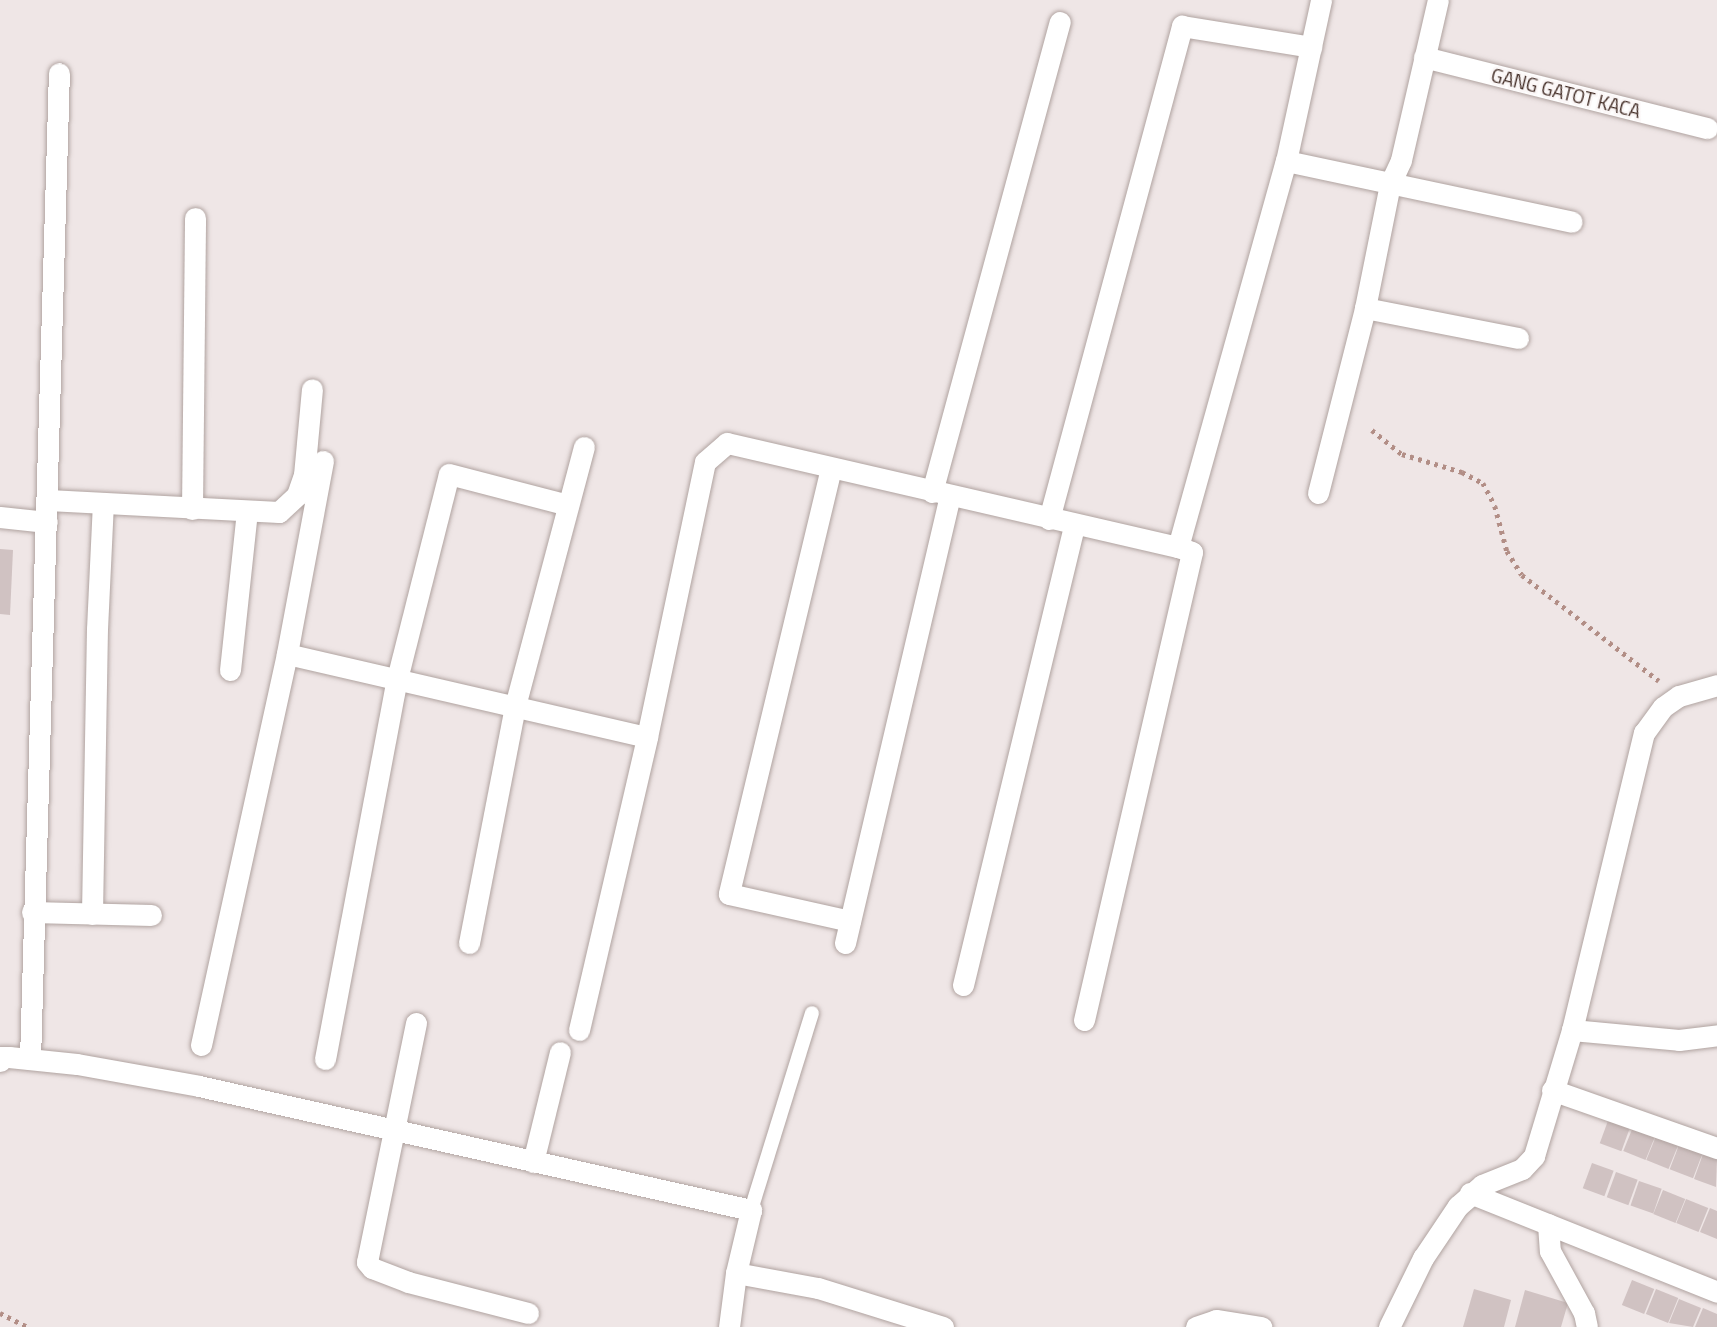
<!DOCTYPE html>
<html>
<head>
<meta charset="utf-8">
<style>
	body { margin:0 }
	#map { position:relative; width:1717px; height:1327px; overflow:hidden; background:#efe6e6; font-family:"Titillium Web",sans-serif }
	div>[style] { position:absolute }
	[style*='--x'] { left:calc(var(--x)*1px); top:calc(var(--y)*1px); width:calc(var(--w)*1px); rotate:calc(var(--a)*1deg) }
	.building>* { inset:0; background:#d0c2c2; transform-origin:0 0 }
	.path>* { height:4.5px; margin-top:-2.25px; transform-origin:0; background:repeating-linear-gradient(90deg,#b28e86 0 3.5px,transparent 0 8.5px) }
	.roads { filter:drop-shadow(0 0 2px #b0a3a0) drop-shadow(0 0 2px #b0a3a0) }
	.lane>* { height:14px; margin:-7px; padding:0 7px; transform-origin:7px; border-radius:7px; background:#fff }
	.street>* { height:21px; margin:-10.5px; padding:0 10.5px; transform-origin:10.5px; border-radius:10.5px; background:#fff }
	span { translate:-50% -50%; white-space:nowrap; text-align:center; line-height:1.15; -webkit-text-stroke:5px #fbf7f7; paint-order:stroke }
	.street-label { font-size:19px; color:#412b24 }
</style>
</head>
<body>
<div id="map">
	<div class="building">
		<i style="clip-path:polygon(0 549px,13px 550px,10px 615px,0 614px)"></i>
		<i style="left:1609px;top:1118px;width:23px;height:27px;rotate:20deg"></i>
		<i style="left:1633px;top:1127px;width:24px;height:26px;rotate:22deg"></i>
		<i style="left:1656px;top:1136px;width:24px;height:26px;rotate:22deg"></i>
		<i style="left:1679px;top:1145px;width:25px;height:26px;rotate:21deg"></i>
		<i style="clip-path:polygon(1703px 1154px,1717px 1159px,1716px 1187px,1694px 1179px)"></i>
		<i style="left:1592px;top:1163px;width:23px;height:27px;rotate:20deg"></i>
		<i style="left:1616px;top:1172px;width:23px;height:27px;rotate:20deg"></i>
		<i style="left:1639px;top:1181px;width:24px;height:26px;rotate:19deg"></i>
		<i style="left:1663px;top:1190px;width:24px;height:26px;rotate:22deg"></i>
		<i style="left:1686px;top:1199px;width:24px;height:26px;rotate:22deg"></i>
		<i style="clip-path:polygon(1710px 1208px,1717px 1211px,1717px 1239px,1700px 1232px)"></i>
		<i style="left:1632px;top:1280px;width:24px;height:27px;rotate:22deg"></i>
		<i style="clip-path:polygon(1474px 1289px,1511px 1300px,1504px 1327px,1463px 1327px)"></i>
		<i style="left:1656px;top:1289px;width:24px;height:27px;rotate:22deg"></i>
		<i style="clip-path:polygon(1525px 1290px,1568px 1303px,1561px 1327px,1515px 1327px)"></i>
		<i style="clip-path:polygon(1679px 1299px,1701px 1308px,1693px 1327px,1669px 1323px)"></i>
		<i style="clip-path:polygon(1703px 1308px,1717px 1314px,1717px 1327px,1695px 1327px)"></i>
	</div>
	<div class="path">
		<i style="--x:1372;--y:430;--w:38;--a:39"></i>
		<i style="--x:1402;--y:454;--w:63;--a:16.7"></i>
		<i style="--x:1462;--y:472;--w:24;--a:28"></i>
		<i style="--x:1483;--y:483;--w:26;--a:62"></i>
		<i style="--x:1495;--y:506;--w:47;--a:75.1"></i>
		<i style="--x:1507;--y:551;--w:28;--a:58"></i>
		<i style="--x:1522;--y:575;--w:173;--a:37.7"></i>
		<i style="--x:0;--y:1313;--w:30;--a:27"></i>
	</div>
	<div class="roads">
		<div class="lane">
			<i style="--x:751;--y:1210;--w:206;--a:-72.8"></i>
		</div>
		<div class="street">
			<i style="--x:1424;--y:57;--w:292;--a:14.1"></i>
			<i style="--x:1286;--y:161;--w:292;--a:12"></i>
			<i style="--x:1365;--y:308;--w:156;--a:11.1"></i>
			<i style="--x:323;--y:461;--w:196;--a:100.6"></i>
			<i style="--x:287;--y:654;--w:369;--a:13"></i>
			<i style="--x:831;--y:468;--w:438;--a:103.5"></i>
			<i style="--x:729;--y:894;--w:124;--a:12.6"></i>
			<i style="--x:932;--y:492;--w:487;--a:-74.8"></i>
			<i style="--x:1318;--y:493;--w:191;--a:-75.7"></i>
			<i style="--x:1365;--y:308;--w:126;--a:-78.6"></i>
			<i style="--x:1390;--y:184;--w:26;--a:-65"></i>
			<i style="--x:1401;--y:160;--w:164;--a:-77"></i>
			<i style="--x:48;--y:500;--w:231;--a:3"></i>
			<i style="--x:279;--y:512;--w:25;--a:-43"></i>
			<i style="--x:297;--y:495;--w:21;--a:-71"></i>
			<i style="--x:304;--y:475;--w:86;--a:-84.7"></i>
			<i style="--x:192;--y:509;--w:291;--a:-89.4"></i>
			<i style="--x:0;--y:517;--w:47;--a:6.1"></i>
			<i style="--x:1049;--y:519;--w:511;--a:-74.9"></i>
			<i style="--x:1182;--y:26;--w:131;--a:9.2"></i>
			<i style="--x:230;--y:670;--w:159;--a:-83.9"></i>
			<i style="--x:32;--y:912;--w:119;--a:1.4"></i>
			<i style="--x:92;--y:914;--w:285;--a:-89"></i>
			<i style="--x:97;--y:629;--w:126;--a:-87.3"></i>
			<i style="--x:469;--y:943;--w:241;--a:-79"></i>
			<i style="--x:515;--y:706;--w:268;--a:-75.1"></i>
			<i style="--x:845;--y:943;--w:459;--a:-76.8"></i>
			<i style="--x:963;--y:985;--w:473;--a:-76.4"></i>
			<i style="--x:1084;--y:1020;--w:480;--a:-77"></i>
			<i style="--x:1192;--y:552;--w:15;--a:-160"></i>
			<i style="--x:416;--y:1023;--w:244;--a:101.6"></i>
			<i style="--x:367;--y:1262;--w:8;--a:50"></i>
			<i style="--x:372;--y:1268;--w:39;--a:21"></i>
			<i style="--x:408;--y:1282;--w:124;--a:14.5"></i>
			<i style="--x:579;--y:1030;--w:301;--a:-76.9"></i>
			<i style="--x:647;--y:737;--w:281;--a:-78.1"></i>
			<i style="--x:705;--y:462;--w:29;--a:-41"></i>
			<i style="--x:727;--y:443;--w:463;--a:13"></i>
			<i style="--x:1178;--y:547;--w:401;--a:-74.4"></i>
			<i style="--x:1286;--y:161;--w:165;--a:-77.7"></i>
			<i style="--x:1572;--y:1030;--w:107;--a:5.3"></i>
			<i style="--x:1679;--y:1040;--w:38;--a:-7"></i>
			<i style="--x:201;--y:1045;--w:400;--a:-77.6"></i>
			<i style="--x:30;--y:1059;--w:986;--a:-88.32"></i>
			<i style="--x:325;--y:1059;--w:387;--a:-79.3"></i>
			<i style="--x:397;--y:679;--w:211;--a:-75.8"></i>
			<i style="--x:449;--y:474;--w:123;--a:14.6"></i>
			<i style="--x:0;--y:1061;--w:4;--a:-90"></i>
			<i style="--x:0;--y:1057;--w:9;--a:0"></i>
			<i style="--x:9;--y:1057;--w:68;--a:5.9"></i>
			<i style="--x:77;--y:1064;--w:124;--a:10.2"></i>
			<i style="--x:199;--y:1086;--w:566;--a:12.66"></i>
			<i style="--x:751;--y:1210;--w:65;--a:103.4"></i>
			<i style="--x:1552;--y:1090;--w:175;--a:19.4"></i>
			<i style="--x:533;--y:1162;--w:113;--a:-76.2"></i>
			<i style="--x:1470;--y:1193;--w:266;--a:21.8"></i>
			<i style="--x:1548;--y:1224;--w:27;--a:86"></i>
			<i style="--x:1550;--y:1251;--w:71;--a:61.3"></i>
			<i style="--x:1584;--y:1313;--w:14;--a:78"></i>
			<i style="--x:729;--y:1327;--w:54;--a:-82.6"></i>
			<i style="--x:736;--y:1273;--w:83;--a:10.4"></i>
			<i style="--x:818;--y:1288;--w:131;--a:17.3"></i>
			<i style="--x:1196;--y:1327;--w:21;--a:-19"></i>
			<i style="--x:1216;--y:1320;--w:46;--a:8.8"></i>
			<i style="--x:1389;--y:1327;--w:77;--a:-63.8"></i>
			<i style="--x:1423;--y:1258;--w:63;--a:-56.1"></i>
			<i style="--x:1458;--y:1206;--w:32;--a:-41"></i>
			<i style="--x:1482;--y:1185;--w:43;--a:-21.8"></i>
			<i style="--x:1522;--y:1169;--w:18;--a:-47"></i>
			<i style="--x:1534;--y:1156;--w:132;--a:-73.2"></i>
			<i style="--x:1572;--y:1030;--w:306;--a:-76.4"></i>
			<i style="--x:1644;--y:733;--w:32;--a:-54"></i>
			<i style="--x:1663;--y:707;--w:19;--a:-35"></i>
			<i style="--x:1679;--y:696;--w:40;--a:-16"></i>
		</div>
	</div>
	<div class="street-label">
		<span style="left:1566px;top:93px;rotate:14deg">GANG GATOT KACA</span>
	</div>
</div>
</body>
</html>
